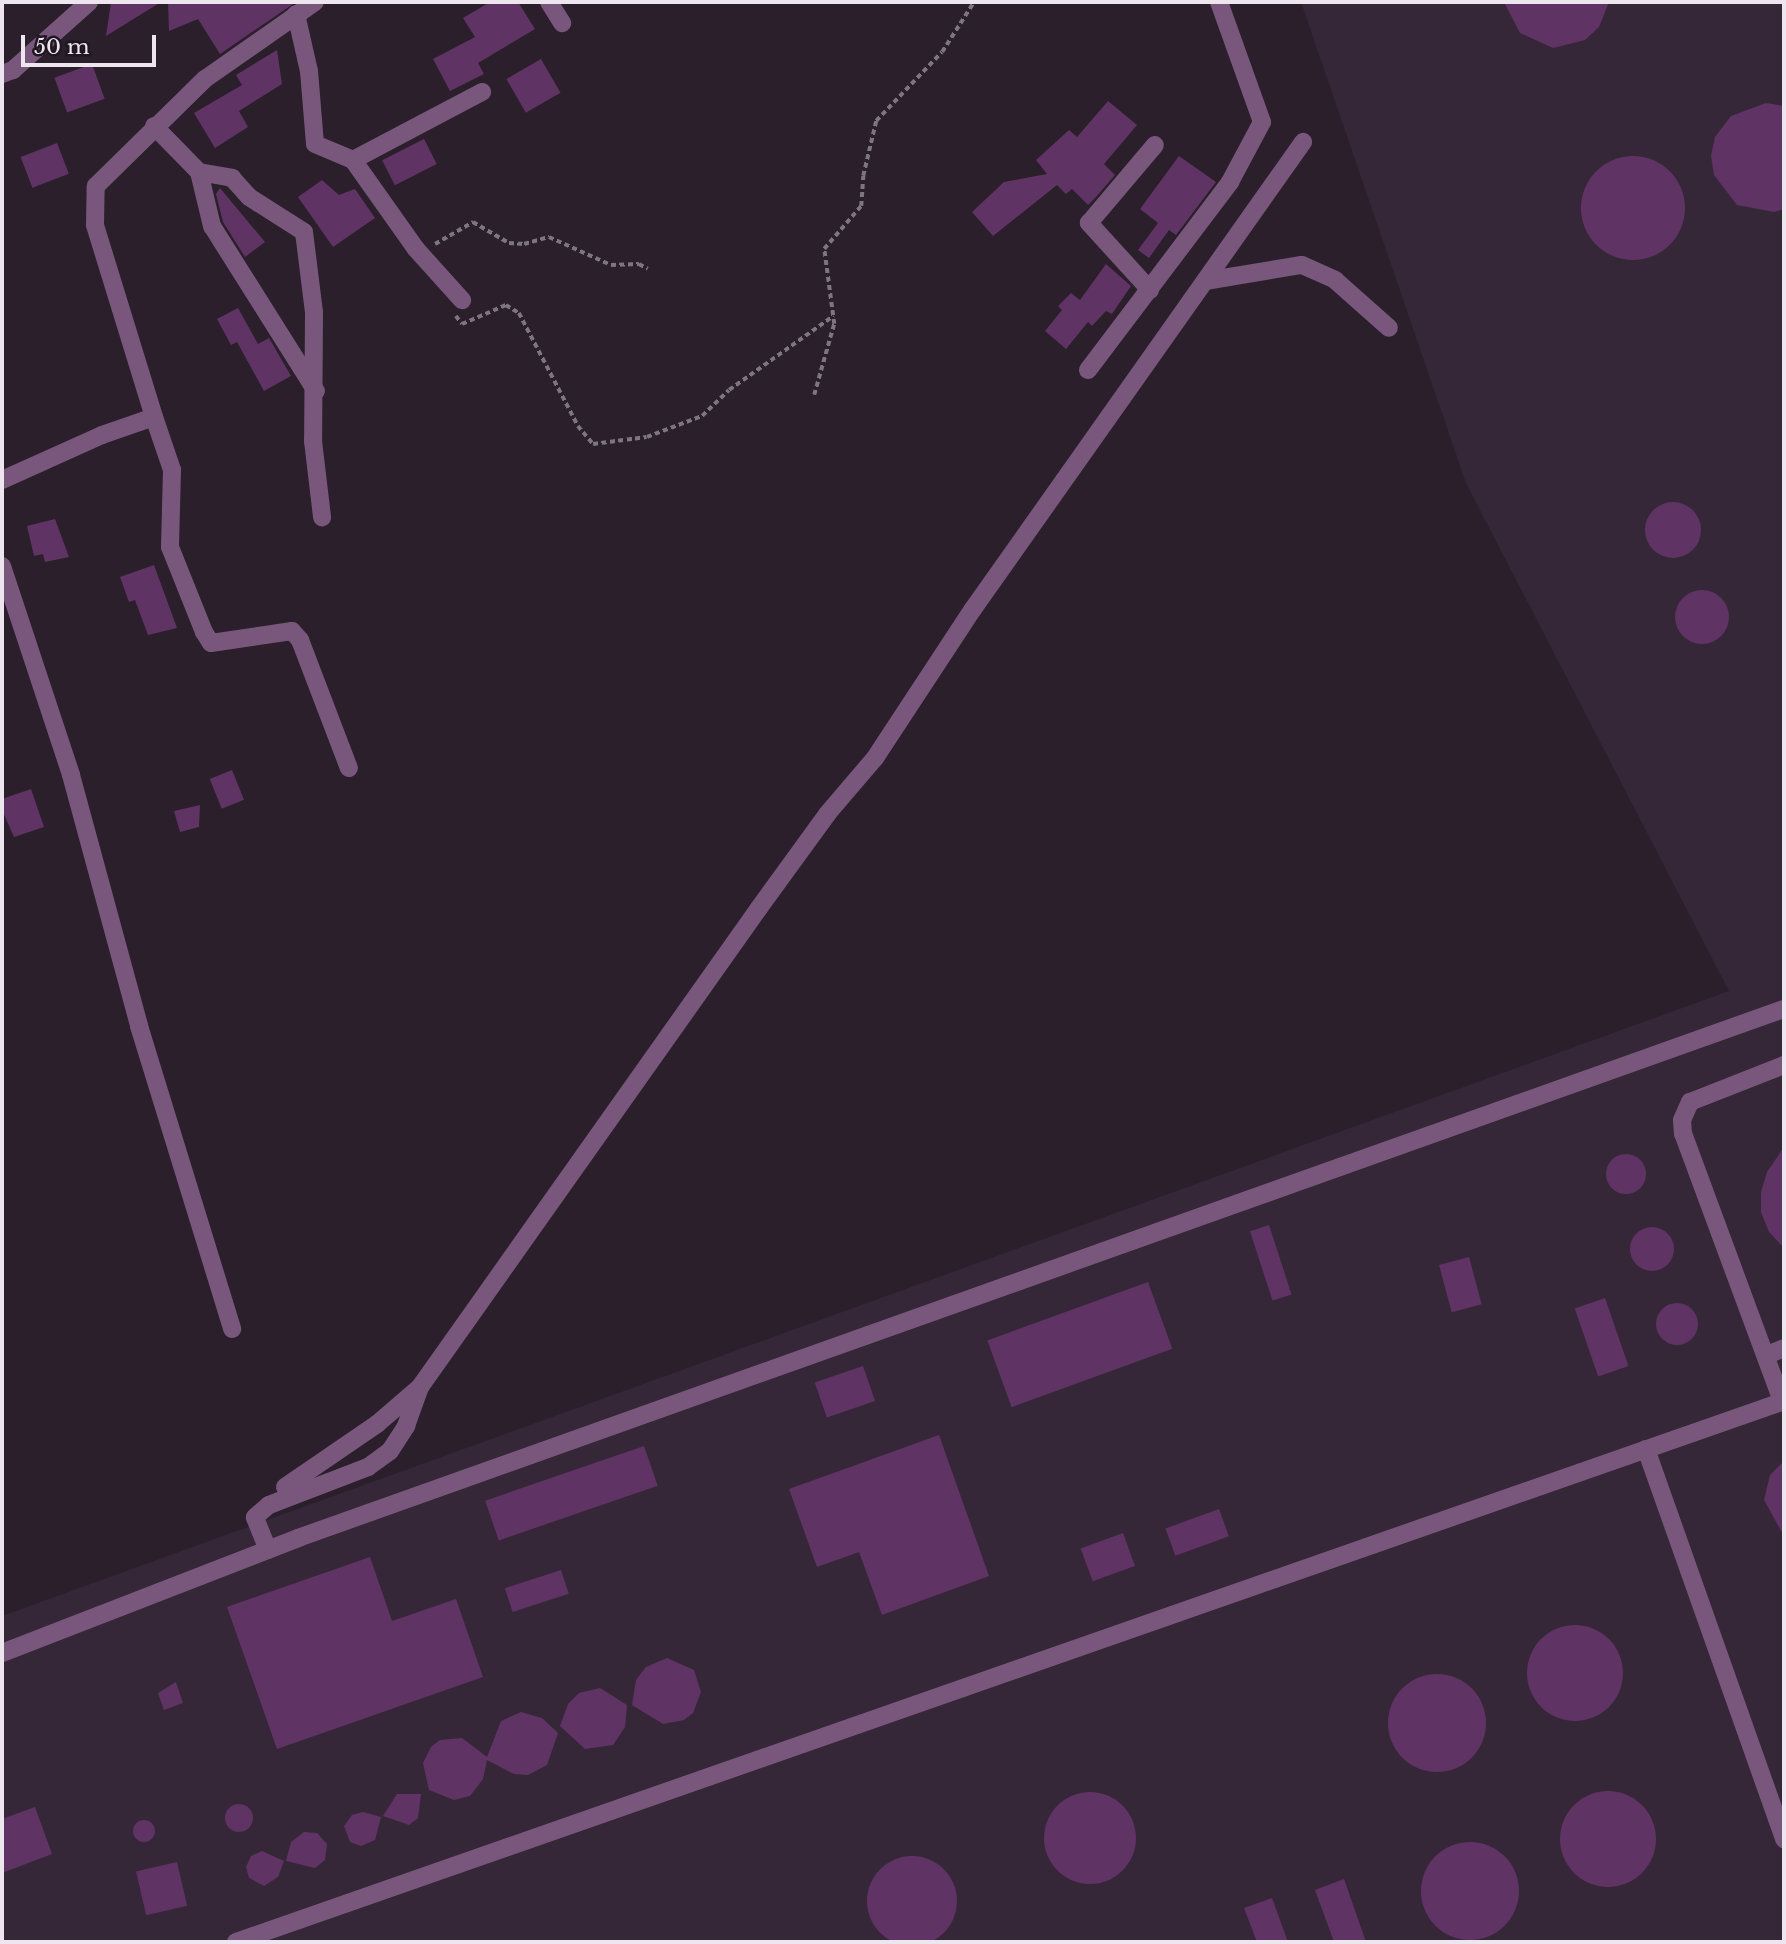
<!DOCTYPE html>
<html>
<head>
<meta charset="utf-8">
<style>
	body { margin:0 }
	#map { position:relative; width:1786px; height:1944px; overflow:hidden; background:#2a1f2b; font-family:"Libre Baskerville",serif }
	div>[style] { position:absolute }
	[style*='--x'] { left:calc(var(--x)*1px); top:calc(var(--y)*1px); width:calc(var(--w)*1px); rotate:calc(var(--a)*1deg) }
	.built>* { inset:0; background:#362738 }
	.building>* { inset:0; background:#603365; transform-origin:0 0 }
	.round { border-radius:50% }
	.path>* { height:3.5px; margin-top:-1.75px; transform-origin:0; background:repeating-linear-gradient(90deg,#7e757f 0 5px,transparent 0 8.5px) }
	.minor>* { height:18px; margin:-9px; padding:0 9px; transform-origin:9px; border-radius:9px; background:#79577d }
	span { translate:-50% -50%; white-space:nowrap; text-align:center; line-height:1.15; -webkit-text-stroke:5px #201621; paint-order:stroke }
	.frame { position:absolute; inset:0; border:4px solid #ede6ee; pointer-events:none }
	.scale { position:absolute; left:21px; top:35px; width:135px; height:32px; box-sizing:border-box; border:4px solid #ede6ee; border-top:0; padding-left:9px; font-size:21px; line-height:24px; white-space:nowrap; color:#ede6ee; -webkit-text-stroke:5px #201621; paint-order:stroke }
</style>
</head>
<body>
<div id="map">
	<div class="built">
		<i style="clip-path:polygon(1301px 2px,1784px 2px,1784px 1942px,2px 1942px,2px 1616px,1729px 991px,1466px 483px)"></i>
	</div>
	<div class="building">
		<i style="clip-path:polygon(111px 2px,161px 2px,106px 36px)"></i>
		<i style="clip-path:polygon(168px 2px,296px 2px,220px 54px,198px 19px,169px 31px)"></i>
		<i style="clip-path:polygon(490px 2px,518px 2px,535px 29px,478px 63px,484px 74px,450px 91px,433px 59px,475px 37px,463px 18px)"></i>
		<i style="clip-path:polygon(1504px 2px,1609px 2px,1599px 27px,1585px 40px,1553px 48px,1520px 33px)"></i>
		<i style="clip-path:polygon(277px 50px,282px 84px,239px 111px,248px 127px,215px 148px,194px 113px,242px 85px,236px 75px)"></i>
		<i style="left:541px;top:59px;width:39px;height:40px;rotate:60deg"></i>
		<i style="left:92px;top:64px;width:37px;height:40px;rotate:70deg"></i>
		<i style="clip-path:polygon(1108px 101px,1137px 125px,1104px 164px,1115px 175px,1096px 197px,1088px 205px,1072px 189px,1066px 194px,1057px 185px,993px 236px,972px 212px,1004px 182px,1047px 174px,1036px 160px,1069px 130px,1077px 137px)"></i>
		<i style="clip-path:polygon(1766px 103px,1784px 106px,1784px 209px,1774px 212px,1737px 205px,1714px 175px,1711px 156px,1715px 137px,1731px 116px)"></i>
		<i style="left:424px;top:139px;width:28px;height:47px;rotate:63deg"></i>
		<i style="left:57px;top:143px;width:33px;height:39px;rotate:69deg"></i>
		<i class="round" style="left:1581px;top:156px;width:104px;height:104px"></i>
		<i style="clip-path:polygon(1179px 156px,1216px 182px,1176px 235px,1169px 230px,1149px 258px,1138px 250px,1158px 223px,1140px 209px)"></i>
		<i style="clip-path:polygon(322px 180px,339px 195px,355px 189px,375px 218px,333px 247px,298px 197px)"></i>
		<i style="clip-path:polygon(220px 188px,265px 242px,245px 257px,223px 222px,216px 194px)"></i>
		<i style="clip-path:polygon(1106px 264px,1131px 286px,1112px 314px,1106px 311px,1092px 326px,1088px 322px,1066px 349px,1045px 331px,1062px 310px,1058px 306px,1071px 293px,1080px 300px)"></i>
		<i style="clip-path:polygon(238px 308px,258px 344px,269px 338px,291px 376px,264px 391px,237px 342px,231px 345px,217px 319px)"></i>
		<i class="round" style="left:1645px;top:502px;width:56px;height:56px"></i>
		<i style="clip-path:polygon(55px 519px,69px 557px,45px 562px,43px 554px,34px 556px,27px 526px)"></i>
		<i style="clip-path:polygon(154px 565px,177px 628px,148px 635px,135px 600px,129px 602px,120px 577px)"></i>
		<i class="round" style="left:1675px;top:590px;width:54px;height:54px"></i>
		<i style="left:232px;top:770px;width:32px;height:24px;rotate:68deg"></i>
		<i style="clip-path:polygon(31px 789px,44px 827px,14px 837px,2px 810px,2px 799px)"></i>
		<i style="clip-path:polygon(200px 805px,199px 827px,180px 832px,174px 811px)"></i>
		<i style="clip-path:polygon(1784px 1147px,1784px 1248px,1769px 1232px,1761px 1212px,1761px 1192px,1767px 1172px)"></i>
		<i class="round" style="left:1606px;top:1154px;width:40px;height:40px"></i>
		<i style="left:1269px;top:1225px;width:73px;height:20px;rotate:72deg"></i>
		<i class="round" style="left:1630px;top:1227px;width:44px;height:44px"></i>
		<i style="left:1469px;top:1257px;width:49px;height:31px;rotate:75deg"></i>
		<i style="left:1148px;top:1282px;width:71px;height:171px;rotate:70deg"></i>
		<i style="left:1605px;top:1298px;width:72px;height:32px;rotate:71deg"></i>
		<i class="round" style="left:1656px;top:1303px;width:42px;height:42px"></i>
		<i style="left:863px;top:1366px;width:37px;height:51px;rotate:71deg"></i>
		<i style="clip-path:polygon(939px 1435px,989px 1576px,882px 1615px,859px 1552px,817px 1567px,789px 1489px)"></i>
		<i style="left:644px;top:1446px;width:42px;height:168px;rotate:71deg"></i>
		<i style="clip-path:polygon(1784px 1461px,1784px 1536px,1764px 1500px,1770px 1475px)"></i>
		<i style="left:1219px;top:1509px;width:29px;height:57px;rotate:70deg"></i>
		<i style="left:1123px;top:1533px;width:35px;height:45px;rotate:70deg"></i>
		<i style="clip-path:polygon(370px 1557px,392px 1621px,456px 1599px,483px 1677px,277px 1749px,227px 1607px)"></i>
		<i style="left:561px;top:1570px;width:25px;height:59px;rotate:72deg"></i>
		<i class="round" style="left:1527px;top:1625px;width:96px;height:96px"></i>
		<i style="clip-path:polygon(667px 1658px,694px 1670px,701px 1692px,693px 1713px,684px 1720px,663px 1724px,632px 1705px,636px 1680px,646px 1667px)"></i>
		<i class="round" style="left:1388px;top:1674px;width:98px;height:98px"></i>
		<i style="clip-path:polygon(176px 1682px,183px 1703px,164px 1710px,158px 1693px)"></i>
		<i style="clip-path:polygon(600px 1688px,627px 1705px,625px 1727px,613px 1745px,585px 1749px,560px 1726px,568px 1704px,579px 1693px)"></i>
		<i style="clip-path:polygon(521px 1712px,542px 1718px,558px 1733px,547px 1765px,528px 1775px,514px 1774px,487px 1760px,483px 1779px,470px 1796px,454px 1800px,429px 1790px,423px 1763px,431px 1747px,440px 1740px,462px 1738px,487px 1757px,501px 1721px)"></i>
		<i class="round" style="left:1560px;top:1791px;width:96px;height:96px"></i>
		<i class="round" style="left:1044px;top:1792px;width:92px;height:92px"></i>
		<i style="clip-path:polygon(397px 1794px,421px 1794px,418px 1818px,409px 1825px,383px 1816px)"></i>
		<i class="round" style="left:225px;top:1804px;width:28px;height:28px"></i>
		<i style="clip-path:polygon(35px 1807px,52px 1854px,2px 1873px,2px 1819px)"></i>
		<i style="clip-path:polygon(363px 1812px,381px 1817px,375px 1840px,361px 1846px,350px 1842px,344px 1826px,352px 1815px)"></i>
		<i class="round" style="left:133px;top:1820px;width:22px;height:22px"></i>
		<i style="clip-path:polygon(304px 1832px,317px 1833px,327px 1844px,325px 1860px,315px 1868px,286px 1861px,291px 1842px)"></i>
		<i class="round" style="left:1421px;top:1842px;width:98px;height:98px"></i>
		<i style="clip-path:polygon(262px 1851px,284px 1861px,278px 1877px,264px 1886px,249px 1878px,246px 1867px,251px 1856px)"></i>
		<i class="round" style="left:867px;top:1856px;width:90px;height:90px"></i>
		<i style="left:177px;top:1862px;width:45px;height:42px;rotate:77deg"></i>
		<i style="clip-path:polygon(1344px 1879px,1366px 1942px,1334px 1942px,1315px 1890px)"></i>
		<i style="clip-path:polygon(1272px 1898px,1288px 1942px,1257px 1942px,1244px 1908px)"></i>
	</div>
	<div class="path">
		<i style="--x:435;--y:244;--w:44;--a:-30.1"></i>
		<i style="--x:473;--y:222;--w:42;--a:30.3"></i>
		<i style="--x:509;--y:243;--w:15;--a:4"></i>
		<i style="--x:524;--y:244;--w:26;--a:-16"></i>
		<i style="--x:549;--y:237;--w:68;--a:24.3"></i>
		<i style="--x:611;--y:265;--w:28;--a:-2"></i>
		<i style="--x:639;--y:264;--w:10;--a:29"></i>
		<i style="--x:456;--y:316;--w:10;--a:53"></i>
		<i style="--x:462;--y:324;--w:48;--a:-23.4"></i>
		<i style="--x:506;--y:305;--w:15;--a:32"></i>
		<i style="--x:519;--y:313;--w:127;--a:62.4"></i>
		<i style="--x:578;--y:426;--w:23;--a:50"></i>
		<i style="--x:593;--y:444;--w:54;--a:-7.4"></i>
		<i style="--x:647;--y:437;--w:59;--a:-20.9"></i>
		<i style="--x:702;--y:416;--w:37;--a:-44"></i>
		<i style="--x:729;--y:390;--w:128;--a:-35.4"></i>
		<i style="--x:814;--y:395;--w:74;--a:-74.3"></i>
		<i style="--x:834;--y:324;--w:76;--a:-97.6"></i>
		<i style="--x:824;--y:249;--w:57;--a:-49.3"></i>
		<i style="--x:861;--y:206;--w:30;--a:-86"></i>
		<i style="--x:863;--y:176;--w:57;--a:-76.7"></i>
		<i style="--x:876;--y:121;--w:95;--a:-46.3"></i>
		<i style="--x:942;--y:52;--w:59;--a:-57.4"></i>
	</div>
	<div class="minor">
		<i style="--x:549;--y:2;--w:25;--a:58"></i>
		<i style="--x:296;--y:14;--w:58;--a:77.2"></i>
		<i style="--x:309;--y:71;--w:73;--a:85.3"></i>
		<i style="--x:315;--y:144;--w:41;--a:22.8"></i>
		<i style="--x:353;--y:160;--w:109;--a:54.7"></i>
		<i style="--x:416;--y:249;--w:69;--a:48"></i>
		<i style="--x:2;--y:74;--w:12;--a:-20"></i>
		<i style="--x:13;--y:70;--w:102;--a:-41.8"></i>
		<i style="--x:154;--y:126;--w:64;--a:45.6"></i>
		<i style="--x:199;--y:172;--w:56;--a:76.5"></i>
		<i style="--x:212;--y:226;--w:195;--a:57.8"></i>
		<i style="--x:353;--y:160;--w:146;--a:-27.8"></i>
		<i style="--x:199;--y:172;--w:34;--a:10"></i>
		<i style="--x:232;--y:178;--w:25;--a:48"></i>
		<i style="--x:249;--y:197;--w:65;--a:32.5"></i>
		<i style="--x:304;--y:232;--w:81;--a:82.9"></i>
		<i style="--x:314;--y:312;--w:129;--a:90.4"></i>
		<i style="--x:313;--y:441;--w:77;--a:83.2"></i>
		<i style="--x:1205;--y:281;--w:98;--a:-9.4"></i>
		<i style="--x:1302;--y:265;--w:36;--a:24"></i>
		<i style="--x:1335;--y:280;--w:72;--a:41.6"></i>
		<i style="--x:1150;--y:290;--w:91;--a:-132.3"></i>
		<i style="--x:1089;--y:223;--w:102;--a:-49.8"></i>
		<i style="--x:1088;--y:370;--w:236;--a:-52.9"></i>
		<i style="--x:1230;--y:182;--w:68;--a:-61.9"></i>
		<i style="--x:1262;--y:122;--w:127;--a:-109.7"></i>
		<i style="--x:154;--y:417;--w:56;--a:71.2"></i>
		<i style="--x:172;--y:470;--w:77;--a:91.5"></i>
		<i style="--x:170;--y:547;--w:92;--a:68.2"></i>
		<i style="--x:204;--y:632;--w:13;--a:58"></i>
		<i style="--x:211;--y:643;--w:82;--a:-8.4"></i>
		<i style="--x:292;--y:631;--w:12;--a:48"></i>
		<i style="--x:300;--y:640;--w:137;--a:69.1"></i>
		<i style="--x:2;--y:480;--w:110;--a:-24.2"></i>
		<i style="--x:102;--y:435;--w:55;--a:-19.1"></i>
		<i style="--x:154;--y:417;--w:201;--a:-107.1"></i>
		<i style="--x:95;--y:225;--w:39;--a:-89"></i>
		<i style="--x:96;--y:186;--w:153;--a:-44.5"></i>
		<i style="--x:205;--y:79;--w:134;--a:-35"></i>
		<i style="--x:2;--y:566;--w:220;--a:71.7"></i>
		<i style="--x:71;--y:775;--w:260;--a:74.8"></i>
		<i style="--x:139;--y:1026;--w:317;--a:72.9"></i>
		<i style="--x:1767;--y:1355;--w:18;--a:-22"></i>
		<i style="--x:1782;--y:1401;--w:285;--a:-110.3"></i>
		<i style="--x:1683;--y:1134;--w:14;--a:-94"></i>
		<i style="--x:1682;--y:1120;--w:20;--a:-66"></i>
		<i style="--x:1690;--y:1102;--w:101;--a:-21.5"></i>
		<i style="--x:1646;--y:1449;--w:414;--a:70.5"></i>
		<i style="--x:285;--y:1487;--w:112;--a:-34.4"></i>
		<i style="--x:377;--y:1424;--w:57;--a:-40.7"></i>
		<i style="--x:268;--y:1550;--w:35;--a:-112"></i>
		<i style="--x:255;--y:1517;--w:18;--a:-41"></i>
		<i style="--x:269;--y:1505;--w:106;--a:-21"></i>
		<i style="--x:368;--y:1467;--w:27;--a:-36"></i>
		<i style="--x:390;--y:1451;--w:30;--a:-57"></i>
		<i style="--x:406;--y:1426;--w:41;--a:-70.3"></i>
		<i style="--x:420;--y:1387;--w:587;--a:-54.71"></i>
		<i style="--x:759;--y:908;--w:117;--a:-54"></i>
		<i style="--x:828;--y:813;--w:72;--a:-49.5"></i>
		<i style="--x:875;--y:758;--w:178;--a:-56.7"></i>
		<i style="--x:973;--y:609;--w:572;--a:-54.75"></i>
		<i style="--x:2;--y:1653;--w:318;--a:-21.2"></i>
		<i style="--x:298;--y:1538;--w:1577;--a:-19.6"></i>
		<i style="--x:236;--y:1942;--w:1640;--a:-19.26"></i>
	</div>
	<div class="frame"></div>
	<div class="scale">50 m</div>
</div>
</body>
</html>
